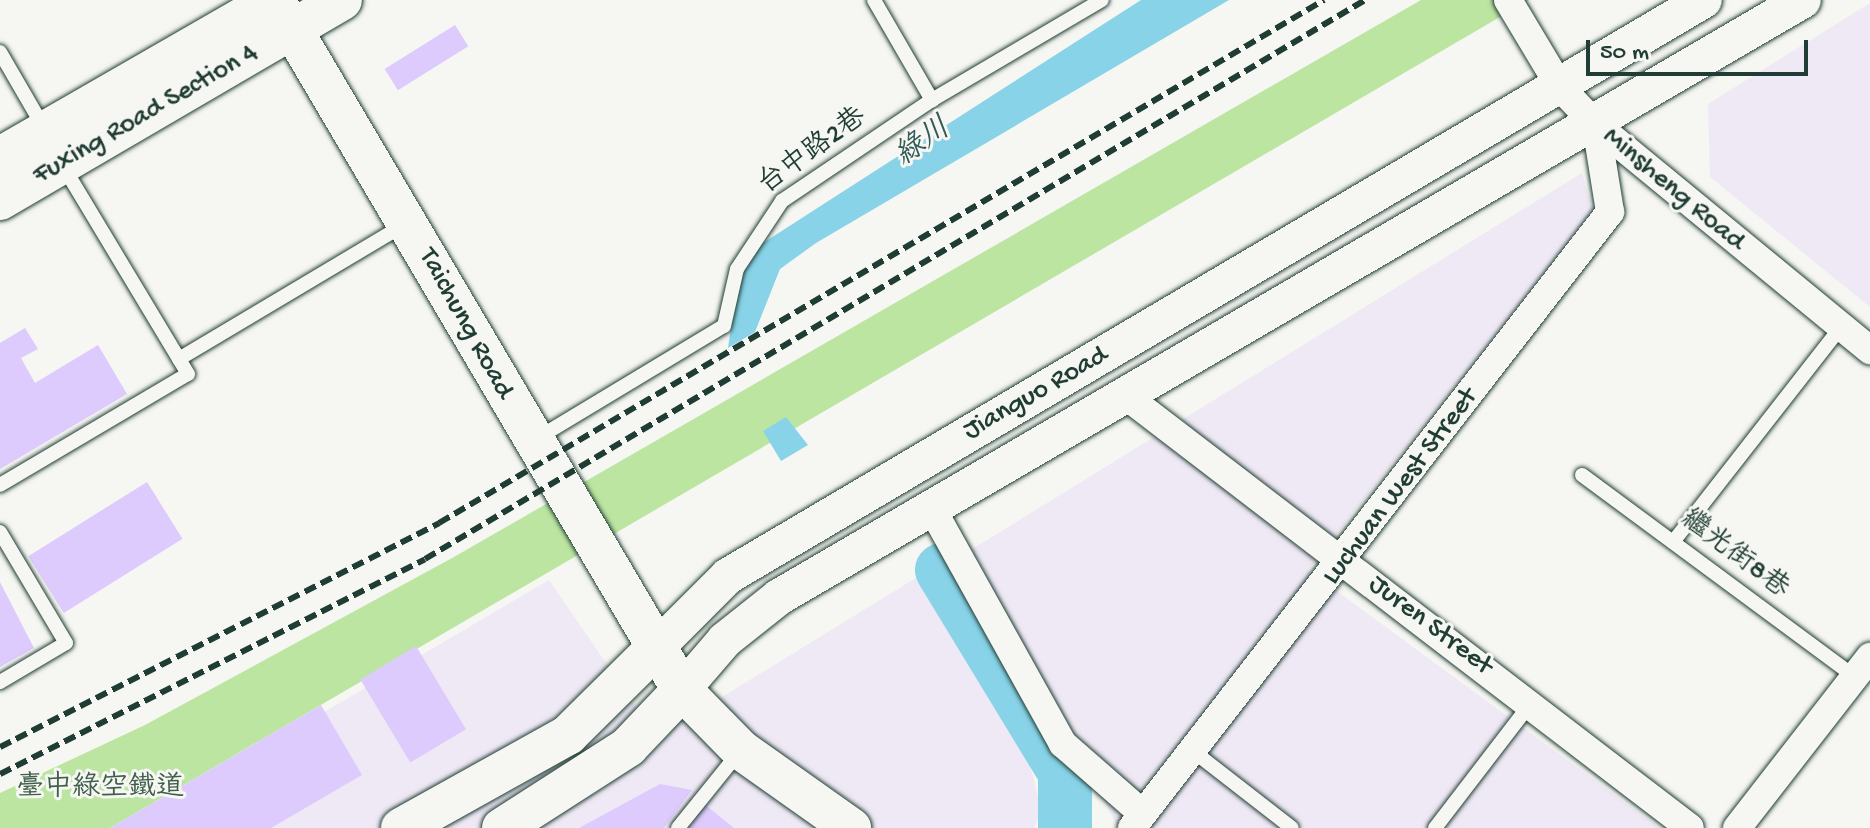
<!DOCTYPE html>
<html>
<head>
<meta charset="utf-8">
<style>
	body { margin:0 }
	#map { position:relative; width:1870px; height:828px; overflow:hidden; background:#f6f6f2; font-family:"Gochi Hand","LXGW WenKai TC",sans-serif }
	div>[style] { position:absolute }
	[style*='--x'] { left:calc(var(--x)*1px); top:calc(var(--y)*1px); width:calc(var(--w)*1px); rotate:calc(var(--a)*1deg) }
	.built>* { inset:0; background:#efe9f5 }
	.green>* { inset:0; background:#bbe5a1 }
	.water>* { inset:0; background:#88d3e8 }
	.river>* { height:54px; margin:-27px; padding:0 27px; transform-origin:27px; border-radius:27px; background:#88d3e8 }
	.building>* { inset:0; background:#decbfd; transform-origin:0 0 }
	.roads { filter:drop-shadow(0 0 2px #1f3d34) drop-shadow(0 0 2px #1f3d34) }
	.service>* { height:14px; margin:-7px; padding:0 7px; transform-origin:7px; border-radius:7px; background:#f6f6f2 }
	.minor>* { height:28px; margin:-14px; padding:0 14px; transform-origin:14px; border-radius:14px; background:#f6f6f2 }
	.tertiary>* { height:36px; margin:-18px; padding:0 18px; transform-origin:18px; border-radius:18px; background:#f6f6f2 }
	.secondary>* { height:40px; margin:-20px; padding:0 20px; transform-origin:20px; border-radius:20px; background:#f6f6f2 }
	.rail>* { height:6px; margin-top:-3px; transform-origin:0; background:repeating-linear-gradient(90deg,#1f3d34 0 12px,transparent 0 18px) }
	span { translate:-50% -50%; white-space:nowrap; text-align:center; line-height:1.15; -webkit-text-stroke:6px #f6f6f2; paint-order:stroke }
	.street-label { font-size:28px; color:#1f3d34 }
	.park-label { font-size:28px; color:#3e5f4a }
	.water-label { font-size:30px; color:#345b58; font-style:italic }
	.scale { position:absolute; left:1586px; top:40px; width:222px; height:36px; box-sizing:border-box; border:4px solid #1f3d34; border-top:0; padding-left:10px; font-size:24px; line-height:28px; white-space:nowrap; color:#1f3d34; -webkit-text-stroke:6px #f6f6f2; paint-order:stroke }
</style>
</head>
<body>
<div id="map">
	<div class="built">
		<i style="clip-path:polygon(1870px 3px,1870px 307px,1710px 177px,1708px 104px)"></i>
		<i style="clip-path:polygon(1582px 173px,1593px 211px,1308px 570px,1660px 828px,1119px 828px,966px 553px)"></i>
		<i style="clip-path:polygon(919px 576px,1026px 747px,1041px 810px,1034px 828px,127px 828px,549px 580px,657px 737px)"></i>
	</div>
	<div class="green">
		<i style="clip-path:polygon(1421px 0,1529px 0,110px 828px,0 828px,0 793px,145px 725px,454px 557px)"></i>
	</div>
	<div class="water">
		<i style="clip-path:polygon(1141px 0,1229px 0,816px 243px,780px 269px,755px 332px,728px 348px,738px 278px,763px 243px)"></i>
		<i style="clip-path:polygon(786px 417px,808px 445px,781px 461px,763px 431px)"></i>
	</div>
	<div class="river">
		<i style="--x:942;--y:570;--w:237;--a:58.7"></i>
		<i style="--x:1065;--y:772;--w:56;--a:90"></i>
	</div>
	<div class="building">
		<i style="left:455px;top:25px;width:25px;height:83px;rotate:58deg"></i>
		<i style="clip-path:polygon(25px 328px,38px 349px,21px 358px,35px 383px,98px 345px,127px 394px,0 469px,0 343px)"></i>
		<i style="left:147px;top:482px;width:67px;height:140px;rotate:58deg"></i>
		<i style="clip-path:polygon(0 582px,34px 648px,0 667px)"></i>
		<i style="left:416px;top:646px;width:97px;height:65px;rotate:59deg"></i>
		<i style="clip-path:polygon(321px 705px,362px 775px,271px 828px,110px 828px)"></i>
		<i style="clip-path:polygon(660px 784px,692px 790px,664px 828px,579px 828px)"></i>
		<i style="clip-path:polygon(703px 803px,734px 828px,683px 828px)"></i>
	</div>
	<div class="roads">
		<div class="service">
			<i style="--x:874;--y:0;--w:116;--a:59.9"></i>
			<i style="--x:0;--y:52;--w:88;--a:59.9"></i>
			<i style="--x:179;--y:359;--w:262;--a:-30.8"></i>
			<i style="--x:538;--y:438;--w:217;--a:-31.1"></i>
			<i style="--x:724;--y:326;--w:58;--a:-77.2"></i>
			<i style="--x:737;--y:269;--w:82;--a:-56.5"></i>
			<i style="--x:782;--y:201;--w:181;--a:-34"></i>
			<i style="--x:932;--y:100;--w:197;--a:-30.5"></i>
			<i style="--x:1582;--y:475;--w:340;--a:36.5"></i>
			<i style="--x:0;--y:485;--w:218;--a:-30.6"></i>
			<i style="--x:188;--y:374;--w:245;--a:-121"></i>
			<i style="--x:0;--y:532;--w:129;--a:59.3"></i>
			<i style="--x:66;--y:643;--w:77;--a:149.4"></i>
			<i style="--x:1673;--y:542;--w:273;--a:-52"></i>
			<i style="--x:1193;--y:751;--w:125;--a:37.9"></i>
			<i style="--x:678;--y:828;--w:100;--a:-51.1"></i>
			<i style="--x:1435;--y:828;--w:158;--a:-52.5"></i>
		</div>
		<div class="minor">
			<i style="--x:1508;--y:0;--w:101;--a:59.1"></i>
			<i style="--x:1560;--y:87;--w:52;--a:46.5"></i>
			<i style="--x:1596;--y:125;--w:355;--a:39.4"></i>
			<i style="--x:1130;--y:399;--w:705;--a:37.45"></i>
			<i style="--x:931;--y:507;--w:271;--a:60.9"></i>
			<i style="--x:1063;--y:744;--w:106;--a:41.2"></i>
			<i style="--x:1132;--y:828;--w:780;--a:-52.19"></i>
			<i style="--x:1610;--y:212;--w:88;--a:-99.1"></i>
			<i style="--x:1737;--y:828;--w:217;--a:-52.1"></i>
		</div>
		<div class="tertiary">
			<i style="--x:656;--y:648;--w:102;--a:-45"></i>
			<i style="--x:728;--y:576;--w:1133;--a:-30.55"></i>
			<i style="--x:682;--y:690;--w:66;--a:-49.3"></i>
			<i style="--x:725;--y:640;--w:69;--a:-38.5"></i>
			<i style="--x:779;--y:597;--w:1185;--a:-30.24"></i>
		</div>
		<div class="secondary">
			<i style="--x:275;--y:0;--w:801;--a:59.47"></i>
			<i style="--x:682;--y:690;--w:84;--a:45.5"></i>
			<i style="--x:741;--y:750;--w:135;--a:35.3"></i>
			<i style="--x:0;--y:157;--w:315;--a:-29.9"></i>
			<i style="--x:0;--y:200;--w:396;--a:-30.3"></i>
			<i style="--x:401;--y:828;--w:191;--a:-29.1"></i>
			<i style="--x:568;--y:735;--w:124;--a:-44.7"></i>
			<i style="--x:502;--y:828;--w:150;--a:-32.7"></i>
			<i style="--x:628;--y:747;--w:79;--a:-46.5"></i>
		</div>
	</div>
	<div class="rail">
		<i style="--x:0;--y:747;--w:493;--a:-27"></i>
		<i style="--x:439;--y:523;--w:1028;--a:-30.58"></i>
		<i style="--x:0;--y:774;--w:476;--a:-26.8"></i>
		<i style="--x:425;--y:559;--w:1094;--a:-30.74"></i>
	</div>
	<div class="street-label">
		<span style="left:146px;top:115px;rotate:-30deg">Fuxing Road Section 4</span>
		<span style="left:813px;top:152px;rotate:-36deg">台中路2巷</span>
		<span style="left:1673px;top:190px;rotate:40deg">Minsheng Road</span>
		<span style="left:465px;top:324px;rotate:61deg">Taichung Road</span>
		<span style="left:1036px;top:394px;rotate:-30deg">Jianguo Road</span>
		<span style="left:1401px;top:487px;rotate:-53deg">Luchuan West Street</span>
		<span style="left:1734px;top:555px;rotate:37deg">繼光街8巷</span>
		<span style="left:1430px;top:626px;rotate:37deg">Juren Street</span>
	</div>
	<div class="park-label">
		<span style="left:100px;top:789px">臺中綠空鐵道</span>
	</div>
	<div class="water-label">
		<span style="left:924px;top:144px;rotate:-35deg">綠川</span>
	</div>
	<div class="scale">50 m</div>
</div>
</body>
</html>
